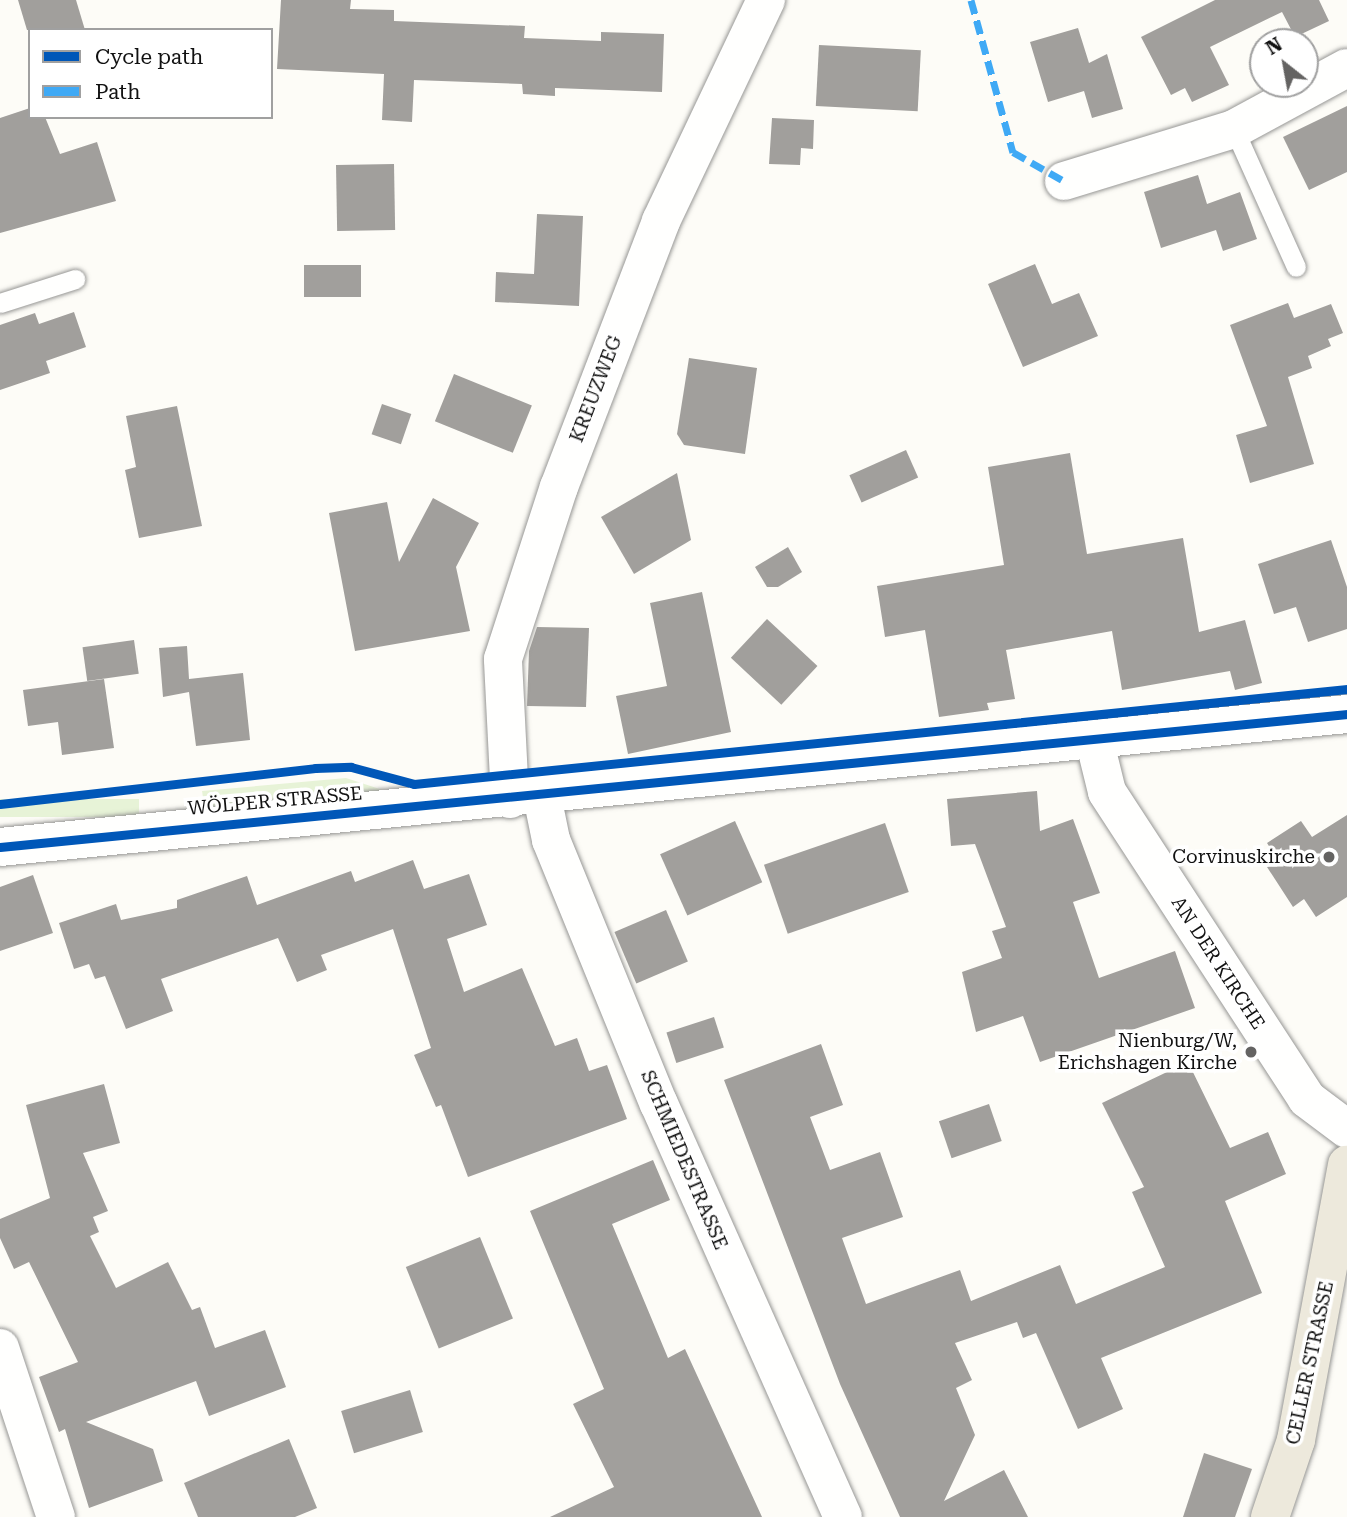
<!DOCTYPE html>
<html>
<head>
<meta charset="utf-8">
<style>
	body { margin:0 }
	#map { position:relative; width:1347px; height:1517px; overflow:hidden; background:#fdfcf7; font-family:"Roboto Serif",serif }
	div>[style] { position:absolute }
	[style*='--x'] { left:calc(var(--x)*1px); top:calc(var(--y)*1px); width:calc(var(--w)*1px); rotate:calc(var(--a)*1deg) }
	.green>* { inset:0; background:#e7f3d7; transform-origin:0 0 }
	.building>* { inset:0; background:#a19f9c; transform-origin:0 0 }
	.roads { filter:drop-shadow(0 0 2px #979795) drop-shadow(0 0 2px #979795) }
	.service>* { height:19px; margin:-9.5px; padding:0 9.5px; transform-origin:9.5px; border-radius:9.5px; background:#fffffe }
	.minor>* { height:38px; margin:-19px; padding:0 19px; transform-origin:19px; border-radius:19px; background:#fffffe }
	.tertiary>* { height:38px; margin:-19px; padding:0 19px; transform-origin:19px; border-radius:19px; background:#fffffe }
	.primary>* { height:38px; margin:-19px; padding:0 19px; transform-origin:19px; border-radius:19px; background:#ede9dc }
	.quiet>* { height:7px; margin-top:-3.5px; transform-origin:0; background:repeating-linear-gradient(90deg,#3fa9f5 0 14px,transparent 0 21px) }
	.cycleway>* { height:9px; margin:-4.5px; padding:0 4.5px; transform-origin:4.5px; border-radius:4.5px; background:#0057b8 }
	.dots>* { width:19px; height:19px; translate:-50% -50%; box-sizing:border-box; border:4px solid #fff; border-radius:50% }
	span { translate:-50% -50%; white-space:nowrap; text-align:center; line-height:1.15; -webkit-text-stroke:7px #fff; paint-order:stroke }
	.street-label { font-size:19px; color:#111 }
	.poi-label { font-size:19px; color:#111 }
	.right { translate:-100% -50%; text-align:right }
	.legend { position:absolute; left:28px; top:28px; width:245px; height:91px; box-sizing:border-box; background:#fff; border:2px solid #a0a0a0; margin:0; padding:9px 12px; list-style:none; font-size:21px; color:#111 }
	.legend li { display:flex; align-items:center; gap:14px; height:35px }
	.legend b { width:35px; border:2px solid #a0a0a0 }
	.north { position:absolute; left:1249px; top:28px; width:70px; height:70px; box-sizing:border-box; background:#fff; border:2px solid #a0a0a0; border-radius:50%; rotate:329deg; font-size:19px; font-weight:700; line-height:28px; text-align:center; color:#111 }
	.north::after { content:''; display:block; margin:auto; width:24px; height:32px; background:#646362; clip-path:polygon(50% 0,100% 100%,50% 72%,0 100%) }
</style>
</head>
<body>
<div id="map">
	<div class="green">
		<i style="clip-path:polygon(346px 778px,392px 793px,205px 810px,202px 791px)"></i>
		<i style="left:139px;top:799px;width:18px;height:140px;rotate:90deg"></i>
	</div>
	<div class="building">
		<i style="clip-path:polygon(18px 0,76px 0,85px 30px,27px 30px)"></i>
		<i style="clip-path:polygon(281px 0,351px 0,350px 9px,394px 10px,394px 21px,525px 26px,524px 38px,601px 41px,601px 32px,664px 34px,662px 92px,555px 88px,555px 96px,523px 94px,522px 84px,414px 80px,412px 122px,382px 120px,384px 74px,277px 69px)"></i>
		<i style="clip-path:polygon(1215px 0,1319px 0,1329px 21px,1295px 37px,1282px 12px,1210px 47px,1229px 85px,1192px 102px,1185px 88px,1171px 95px,1141px 37px)"></i>
		<i style="clip-path:polygon(1078px 28px,1089px 63px,1107px 54px,1123px 109px,1092px 118px,1084px 91px,1048px 102px,1030px 42px)"></i>
		<i style="left:819px;top:45px;width:102px;height:61px;rotate:3deg"></i>
		<i style="clip-path:polygon(1347px 106px,1347px 172px,1309px 190px,1283px 137px)"></i>
		<i style="clip-path:polygon(30px 108px,30px 117px,45px 117px,60px 154px,97px 142px,116px 201px,0 233px,0 118px)"></i>
		<i style="clip-path:polygon(772px 118px,814px 120px,813px 149px,801px 148px,800px 165px,769px 164px)"></i>
		<i style="left:394px;top:164px;width:66px;height:58px;rotate:89deg"></i>
		<i style="clip-path:polygon(1198px 175px,1207px 204px,1240px 192px,1257px 239px,1223px 251px,1216px 230px,1161px 248px,1144px 192px)"></i>
		<i style="clip-path:polygon(537px 214px,583px 216px,579px 306px,495px 302px,496px 272px,534px 274px)"></i>
		<i style="clip-path:polygon(1035px 264px,1052px 304px,1079px 293px,1098px 336px,1023px 367px,988px 284px)"></i>
		<i style="left:361px;top:265px;width:32px;height:57px;rotate:90deg"></i>
		<i style="clip-path:polygon(1288px 303px,1294px 318px,1331px 304px,1343px 333px,1328px 339px,1331px 346px,1308px 356px,1312px 368px,1288px 377px,1314px 464px,1250px 483px,1236px 435px,1267px 426px,1230px 325px)"></i>
		<i style="clip-path:polygon(74px 312px,86px 347px,46px 361px,50px 373px,0 390px,0 325px,35px 313px,39px 324px)"></i>
		<i style="clip-path:polygon(689px 358px,757px 368px,745px 454px,684px 445px,677px 434px)"></i>
		<i style="left:454px;top:374px;width:84px;height:51px;rotate:22deg"></i>
		<i style="left:382px;top:404px;width:31px;height:32px;rotate:19deg"></i>
		<i style="clip-path:polygon(177px 406px,202px 526px,139px 538px,125px 470px,136px 467px,126px 416px)"></i>
		<i style="left:906px;top:450px;width:30px;height:62px;rotate:66deg"></i>
		<i style="clip-path:polygon(1070px 453px,1087px 554px,1183px 538px,1199px 632px,1245px 620px,1262px 683px,1235px 690px,1230px 671px,1122px 690px,1112px 631px,1006px 650px,1015px 699px,987px 703px,989px 710px,939px 717px,925px 630px,885px 637px,877px 586px,1004px 565px,988px 467px)"></i>
		<i style="clip-path:polygon(677px 473px,691px 540px,634px 574px,601px 517px)"></i>
		<i style="clip-path:polygon(433px 498px,479px 523px,456px 567px,470px 631px,355px 651px,329px 513px,387px 502px,399px 562px)"></i>
		<i style="clip-path:polygon(1331px 540px,1347px 587px,1347px 629px,1308px 642px,1296px 607px,1274px 614px,1258px 564px)"></i>
		<i style="clip-path:polygon(788px 547px,802px 572px,778px 587px,767px 587px,755px 567px)"></i>
		<i style="clip-path:polygon(702px 592px,731px 732px,628px 754px,616px 696px,667px 686px,650px 603px)"></i>
		<i style="left:767px;top:619px;width:69px;height:53px;rotate:43deg"></i>
		<i style="clip-path:polygon(537px 627px,589px 628px,586px 707px,527px 706px,529px 651px)"></i>
		<i style="left:134px;top:640px;width:34px;height:52px;rotate:82deg"></i>
		<i style="clip-path:polygon(187px 646px,189px 679px,243px 673px,250px 740px,196px 746px,189px 692px,163px 697px,159px 648px)"></i>
		<i style="clip-path:polygon(104px 679px,114px 748px,62px 755px,58px 722px,28px 726px,23px 690px)"></i>
		<i style="clip-path:polygon(1037px 791px,1040px 831px,1073px 819px,1100px 893px,1073px 902px,1099px 978px,1175px 951px,1195px 1008px,1040px 1062px,1023px 1016px,976px 1032px,962px 972px,1002px 958px,992px 931px,1006px 927px,975px 844px,951px 846px,947px 799px)"></i>
		<i style="clip-path:polygon(1347px 815px,1347px 897px,1316px 917px,1304px 899px,1293px 907px,1267px 867px,1278px 860px,1267px 843px,1301px 821px,1312px 837px)"></i>
		<i style="left:735px;top:821px;width:67px;height:82px;rotate:66deg"></i>
		<i style="left:885px;top:823px;width:73px;height:128px;rotate:71deg"></i>
		<i style="clip-path:polygon(413px 860px,424px 889px,469px 874px,487px 925px,447px 939px,464px 992px,522px 968px,555px 1046px,577px 1038px,589px 1071px,607px 1065px,627px 1119px,468px 1177px,441px 1105px,436px 1107px,414px 1055px,431px 1048px,393px 929px,321px 955px,327px 970px,297px 982px,278px 938px,161px 979px,173px 1011px,126px 1029px,105px 976px,95px 979px,89px 964px,74px 969px,59px 923px,116px 904px,121px 920px,177px 908px,177px 900px,247px 876px,257px 905px,351px 871px,355px 882px)"></i>
		<i style="clip-path:polygon(33px 875px,53px 933px,0 951px,0 887px)"></i>
		<i style="left:666px;top:910px;width:56px;height:56px;rotate:67deg"></i>
		<i style="left:714px;top:1017px;width:32px;height:50px;rotate:72deg"></i>
		<i style="clip-path:polygon(821px 1044px,843px 1105px,810px 1117px,830px 1170px,880px 1152px,903px 1217px,842px 1238px,866px 1304px,960px 1270px,971px 1301px,1060px 1265px,1076px 1304px,1165px 1267px,1132px 1192px,1144px 1187px,1102px 1103px,1188px 1062px,1230px 1148px,1268px 1132px,1286px 1174px,1225px 1201px,1262px 1293px,1101px 1358px,1123px 1409px,1078px 1429px,1036px 1333px,1023px 1338px,1017px 1322px,955px 1343px,972px 1380px,956px 1388px,975px 1435px,944px 1501px,1004px 1470px,1028px 1517px,900px 1517px,840px 1384px,724px 1080px)"></i>
		<i style="clip-path:polygon(104px 1084px,120px 1143px,83px 1153px,108px 1211px,93px 1217px,99px 1232px,90px 1236px,116px 1288px,168px 1262px,192px 1310px,200px 1307px,215px 1348px,265px 1330px,286px 1387px,209px 1416px,196px 1381px,86px 1422px,153px 1449px,163px 1481px,89px 1508px,65px 1429px,59px 1432px,39px 1377px,78px 1362px,29px 1262px,14px 1269px,0 1238px,0 1219px,50px 1198px,26px 1105px)"></i>
		<i style="left:989px;top:1104px;width:39px;height:53px;rotate:71deg"></i>
		<i style="clip-path:polygon(653px 1160px,670px 1200px,612px 1224px,668px 1358px,685px 1349px,762px 1517px,550px 1517px,614px 1487px,573px 1404px,604px 1389px,530px 1211px)"></i>
		<i style="left:480px;top:1237px;width:88px;height:80px;rotate:68deg"></i>
		<i style="left:410px;top:1390px;width:44px;height:72px;rotate:73deg"></i>
		<i style="clip-path:polygon(289px 1439px,317px 1508px,295px 1517px,198px 1517px,184px 1483px)"></i>
		<i style="clip-path:polygon(1204px 1453px,1252px 1469px,1235px 1517px,1183px 1517px)"></i>
	</div>
	<div class="roads">
		<div class="service">
			<i style="--x:1234;--y:129;--w:151;--a:65.8"></i>
			<i style="--x:0;--y:303;--w:79;--a:-17.7"></i>
		</div>
		<div class="minor">
			<i style="--x:1064;--y:181;--w:178;--a:-17"></i>
			<i style="--x:1234;--y:129;--w:128;--a:-28.4"></i>
			<i style="--x:1095;--y:743;--w:50;--a:76.2"></i>
			<i style="--x:1107;--y:792;--w:366;--a:56.9"></i>
			<i style="--x:1307;--y:1099;--w:50;--a:36.9"></i>
			<i style="--x:542;--y:796;--w:45;--a:78.4"></i>
			<i style="--x:551;--y:840;--w:285;--a:67.8"></i>
			<i style="--x:659;--y:1104;--w:452;--a:66"></i>
			<i style="--x:510;--y:799;--w:140;--a:-92.9"></i>
			<i style="--x:503;--y:659;--w:181;--a:-72"></i>
			<i style="--x:559;--y:487;--w:285;--a:-69"></i>
			<i style="--x:661;--y:221;--w:245;--a:-64.6"></i>
			<i style="--x:0;--y:1348;--w:178;--a:71.7"></i>
		</div>
		<div class="tertiary">
			<i style="--x:0;--y:847;--w:1354;--a:-5.64"></i>
		</div>
		<div class="primary">
			<i style="--x:1270;--y:1517;--w:81;--a:-71.3"></i>
			<i style="--x:1296;--y:1440;--w:280;--a:-79.5"></i>
		</div>
	</div>
	<div class="quiet">
		<i style="--x:971;--y:0;--w:158;--a:74.6"></i>
		<i style="--x:1013;--y:152;--w:59;--a:29.6"></i>
	</div>
	<div class="cycleway">
		<i style="--x:0;--y:804;--w:317;--a:-6.5"></i>
		<i style="--x:315;--y:768;--w:36;--a:-2"></i>
		<i style="--x:351;--y:767;--w:65;--a:15.1"></i>
		<i style="--x:414;--y:784;--w:938;--a:-5.81"></i>
		<i style="--x:0;--y:847;--w:1354;--a:-5.64"></i>
	</div>
	<div class="dots">
		<i style="left:1329px;top:857px;background:#646362"></i>
		<i style="left:1251px;top:1052px;background:#646362"></i>
	</div>
	<div class="street-label">
		<span style="left:596px;top:389px;rotate:-69deg">KREUZWEG</span>
		<span style="left:275px;top:801px;rotate:-5deg">WÖLPER STRASSE</span>
		<span style="left:1218px;top:963px;rotate:57deg">AN DER KIRCHE</span>
		<span style="left:684px;top:1160px;rotate:67deg">SCHMIEDESTRASSE</span>
		<span style="left:1310px;top:1363px;rotate:-78deg">CELLER STRASSE</span>
	</div>
	<div class="poi-label">
		<span class="right" style="left:1315px;top:857px">Corvinuskirche</span>
		<span class="right" style="left:1237px;top:1052px">Nienburg/W,<br>Erichshagen Kirche</span>
	</div>
	<ul class="legend">
	<li><b style="height:9px;background:#0057b8"></b>Cycle path</li>
	<li><b style="height:9px;background:#3fa9f5"></b>Path</li>
	</ul>
	<div class="north">N</div>
</div>
</body>
</html>
